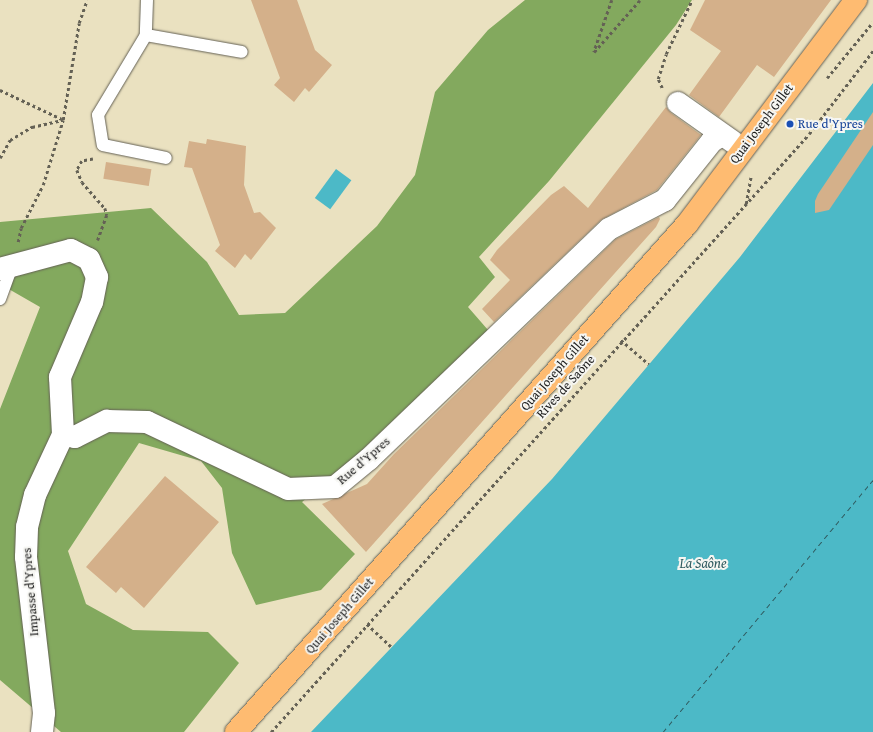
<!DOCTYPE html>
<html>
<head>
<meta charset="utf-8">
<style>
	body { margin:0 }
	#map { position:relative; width:873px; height:732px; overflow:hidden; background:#eae1c0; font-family:"Gentium Book Plus",serif }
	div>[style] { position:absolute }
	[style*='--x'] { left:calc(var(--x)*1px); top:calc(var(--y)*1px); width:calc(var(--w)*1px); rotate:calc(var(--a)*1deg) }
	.forest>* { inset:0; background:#83a95e }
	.water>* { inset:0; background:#4cb9c7; transform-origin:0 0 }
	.ferry>* { height:1px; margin-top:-0.5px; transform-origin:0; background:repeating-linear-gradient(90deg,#2f5b60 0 5px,transparent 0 9px) }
	.building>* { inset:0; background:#d4b08a; transform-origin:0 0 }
	.path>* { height:2.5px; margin-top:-1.25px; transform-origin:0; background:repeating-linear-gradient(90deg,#646155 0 3px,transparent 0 6px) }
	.roads { filter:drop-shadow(0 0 1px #646155) drop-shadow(0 0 1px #646155) }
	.lane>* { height:12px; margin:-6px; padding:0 6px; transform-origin:6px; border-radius:6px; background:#fff }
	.street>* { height:22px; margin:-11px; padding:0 11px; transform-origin:11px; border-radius:11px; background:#fff }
	.primary>* { height:22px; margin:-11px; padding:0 11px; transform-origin:11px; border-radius:11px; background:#febb71 }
	.dots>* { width:11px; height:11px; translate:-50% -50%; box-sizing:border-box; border:2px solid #f6f6f2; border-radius:50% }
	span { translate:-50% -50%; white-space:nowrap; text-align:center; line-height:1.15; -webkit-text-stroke:4px #f6f6f2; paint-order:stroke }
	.street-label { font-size:13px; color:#1c1c1c }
	.transit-label { font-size:13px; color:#164399 }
	.left { translate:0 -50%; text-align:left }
	.water-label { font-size:14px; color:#2f5b60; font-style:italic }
</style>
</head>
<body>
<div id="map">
	<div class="forest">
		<i style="clip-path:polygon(525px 0,692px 0,676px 25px,549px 181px,479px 257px,495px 277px,468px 307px,488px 330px,338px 473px,302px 502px,355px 554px,321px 590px,256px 605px,232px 553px,222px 488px,201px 461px,139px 443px,68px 551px,86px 604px,133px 630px,208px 632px,239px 663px,184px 732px,61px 732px,0 680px,0 409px,40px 307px,0 284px,0 222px,151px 208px,207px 262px,239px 315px,285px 313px,377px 226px,415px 175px,435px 92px,488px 30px)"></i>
	</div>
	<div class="water">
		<i style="clip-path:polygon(873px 83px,873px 732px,311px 732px,552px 479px,740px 257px)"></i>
		<i style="left:336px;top:169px;width:19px;height:36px;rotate:36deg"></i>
	</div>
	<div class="ferry">
		<i style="--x:663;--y:732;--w:328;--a:-50.2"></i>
	</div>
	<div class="building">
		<i style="clip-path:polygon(251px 0,297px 0,315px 50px,332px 65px,309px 92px,305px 88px,294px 102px,274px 85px,280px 78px)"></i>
		<i style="clip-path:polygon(705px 0,831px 0,774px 77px,757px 65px,719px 117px,689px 95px,721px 51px,690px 30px)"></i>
		<i style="clip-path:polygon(666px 107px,671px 113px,701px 135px,657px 190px,601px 220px,494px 322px,482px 309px,510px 280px,490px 260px,497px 250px,551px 195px,564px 186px,588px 208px)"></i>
		<i style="clip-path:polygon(873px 112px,873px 145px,829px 210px,815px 213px,815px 201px,818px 194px)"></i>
		<i style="clip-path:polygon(207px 139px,246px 146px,244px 185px,254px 213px,260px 212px,276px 228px,251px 260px,245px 254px,235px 268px,215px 251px,220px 245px,192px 168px,184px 167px,189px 141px,206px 144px)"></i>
		<i style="left:106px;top:162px;width:46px;height:17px;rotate:9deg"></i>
		<i style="clip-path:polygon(659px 217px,660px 219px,656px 227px,366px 552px,322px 504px,367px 484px,394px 454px,616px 239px)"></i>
		<i style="clip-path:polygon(165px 476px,219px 522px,144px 608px,121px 587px,116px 593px,86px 567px)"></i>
	</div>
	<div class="path">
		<i style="--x:612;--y:0;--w:55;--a:109.1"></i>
		<i style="--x:594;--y:52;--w:69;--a:-48.5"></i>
		<i style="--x:827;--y:78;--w:72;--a:-50.6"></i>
		<i style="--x:662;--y:88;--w:10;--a:-114"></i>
		<i style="--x:658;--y:79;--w:26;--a:-72"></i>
		<i style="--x:666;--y:54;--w:60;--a:-64.3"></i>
		<i style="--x:0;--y:90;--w:68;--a:25.1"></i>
		<i style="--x:0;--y:158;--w:21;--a:-61"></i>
		<i style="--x:10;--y:140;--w:26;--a:-31"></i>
		<i style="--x:32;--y:127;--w:31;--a:-13"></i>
		<i style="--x:93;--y:159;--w:11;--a:170"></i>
		<i style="--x:82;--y:161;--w:10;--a:119"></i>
		<i style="--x:77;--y:170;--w:13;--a:67"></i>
		<i style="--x:82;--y:182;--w:35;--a:49"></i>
		<i style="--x:105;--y:208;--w:7;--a:74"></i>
		<i style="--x:107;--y:215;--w:27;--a:110"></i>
		<i style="--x:746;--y:204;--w:27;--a:-80"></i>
		<i style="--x:18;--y:242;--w:14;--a:-78"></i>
		<i style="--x:21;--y:228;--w:48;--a:-62.9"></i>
		<i style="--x:43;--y:185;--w:68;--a:-72.9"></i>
		<i style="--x:63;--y:120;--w:98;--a:-80.6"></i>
		<i style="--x:79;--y:23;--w:24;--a:-71"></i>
		<i style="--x:621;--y:340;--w:37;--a:41"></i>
		<i style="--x:367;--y:624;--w:34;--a:43"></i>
		<i style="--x:271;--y:732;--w:804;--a:-48.02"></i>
		<i style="--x:809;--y:134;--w:105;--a:-52.4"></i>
	</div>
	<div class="roads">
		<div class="lane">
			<i style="--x:147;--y:0;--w:35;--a:92"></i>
			<i style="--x:146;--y:35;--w:93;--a:121"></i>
			<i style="--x:98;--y:115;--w:30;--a:81"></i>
			<i style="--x:103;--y:145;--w:64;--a:11.7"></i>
			<i style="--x:146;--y:35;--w:97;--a:10"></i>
			<i style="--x:0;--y:299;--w:37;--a:-70"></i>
		</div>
		<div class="street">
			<i style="--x:678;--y:103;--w:67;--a:35.3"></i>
			<i style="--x:0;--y:269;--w:73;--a:-15"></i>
			<i style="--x:71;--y:250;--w:20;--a:27"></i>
			<i style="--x:89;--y:259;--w:20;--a:66"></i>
			<i style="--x:97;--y:277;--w:25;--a:101"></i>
			<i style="--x:92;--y:302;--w:82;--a:113.1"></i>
			<i style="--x:60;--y:377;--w:58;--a:87"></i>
			<i style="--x:63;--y:435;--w:12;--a:9"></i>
			<i style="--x:75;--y:437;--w:36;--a:-27"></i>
			<i style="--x:107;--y:421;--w:40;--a:1.4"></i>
			<i style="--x:147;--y:422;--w:156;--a:25.4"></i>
			<i style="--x:288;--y:489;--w:47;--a:-2.4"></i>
			<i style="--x:335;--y:487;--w:44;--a:-39.5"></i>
			<i style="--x:369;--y:459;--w:332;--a:-43.8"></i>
			<i style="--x:609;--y:229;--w:63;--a:-27.4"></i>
			<i style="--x:665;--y:200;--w:75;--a:-51.5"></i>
			<i style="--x:712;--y:141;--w:10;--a:-29"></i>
			<i style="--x:42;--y:732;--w:19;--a:-84"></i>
			<i style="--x:44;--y:713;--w:157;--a:-96.6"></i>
			<i style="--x:26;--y:557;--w:30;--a:-88"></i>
			<i style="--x:27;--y:527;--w:33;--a:-76"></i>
			<i style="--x:35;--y:495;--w:66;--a:-65"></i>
		</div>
		<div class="primary">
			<i style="--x:236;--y:732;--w:679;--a:-48.4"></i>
			<i style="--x:687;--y:224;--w:281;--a:-53"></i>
		</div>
	</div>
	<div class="dots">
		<i style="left:790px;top:124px;background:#1a4fb4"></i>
	</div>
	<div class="street-label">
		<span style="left:762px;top:124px;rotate:-53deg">Quai Joseph Gillet</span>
		<span style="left:555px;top:373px;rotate:-49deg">Quai Joseph Gillet</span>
		<span style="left:566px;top:387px;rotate:-48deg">Rives de Saône</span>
		<span style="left:364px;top:461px;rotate:-41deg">Rue d'Ypres</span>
		<span style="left:31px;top:592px;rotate:-95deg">Impasse d'Ypres</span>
		<span style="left:340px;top:616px;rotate:-49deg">Quai Joseph Gillet</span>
	</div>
	<div class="transit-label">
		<span class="left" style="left:798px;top:124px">Rue d'Ypres</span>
	</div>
	<div class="water-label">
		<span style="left:703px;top:563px">La Saône</span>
	</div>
</div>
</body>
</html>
